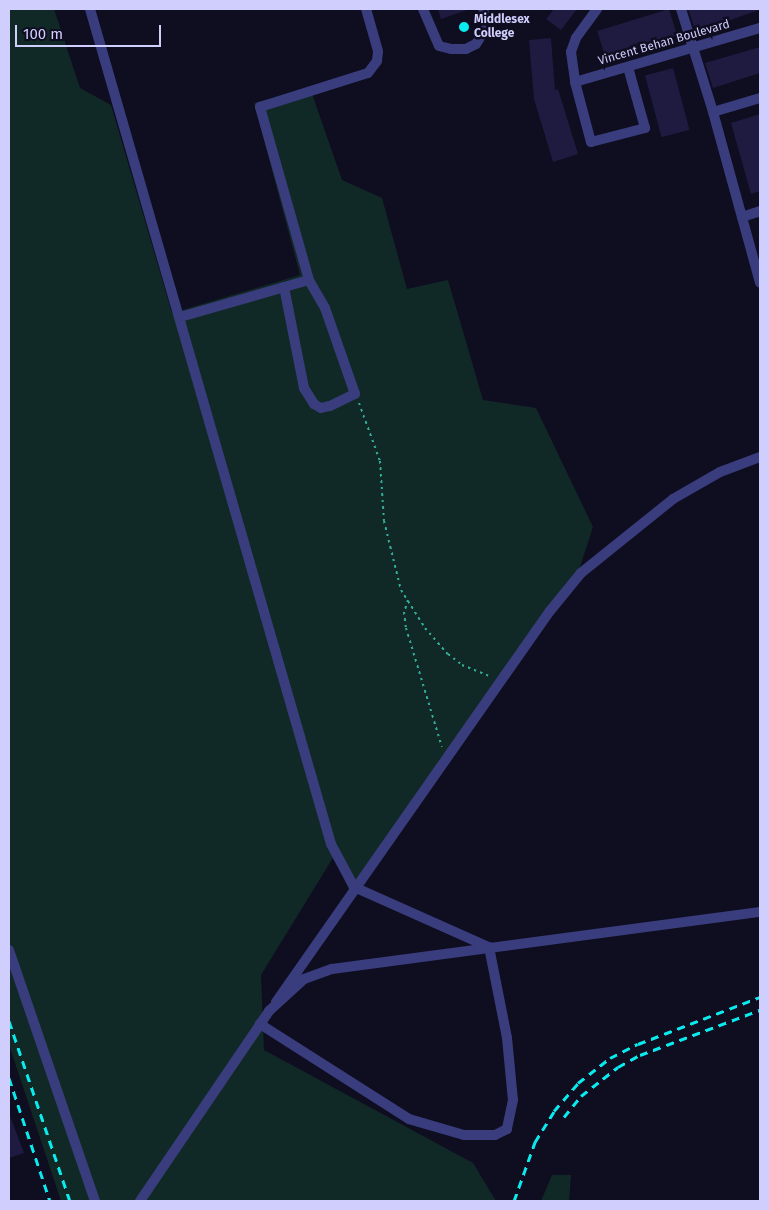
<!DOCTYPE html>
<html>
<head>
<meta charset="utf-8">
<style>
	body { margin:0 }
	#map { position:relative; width:769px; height:1210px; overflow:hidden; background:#0f0d20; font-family:"Fira Sans",sans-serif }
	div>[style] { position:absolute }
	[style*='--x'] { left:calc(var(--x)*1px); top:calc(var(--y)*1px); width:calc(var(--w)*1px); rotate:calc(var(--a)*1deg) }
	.green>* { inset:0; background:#112926 }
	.building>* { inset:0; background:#1e1a40; transform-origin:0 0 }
	.path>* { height:2px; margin-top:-1px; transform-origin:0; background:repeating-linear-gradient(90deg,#32ad9b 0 2.5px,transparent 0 6.5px) }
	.minor>* { height:10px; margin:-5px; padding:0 5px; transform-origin:5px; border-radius:5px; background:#3a3d7d }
	.rail>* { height:3px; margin-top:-1.5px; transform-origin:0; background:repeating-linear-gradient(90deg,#09ebee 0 8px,transparent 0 14px) }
	.dots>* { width:14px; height:14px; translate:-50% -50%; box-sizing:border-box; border:2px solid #0f0d20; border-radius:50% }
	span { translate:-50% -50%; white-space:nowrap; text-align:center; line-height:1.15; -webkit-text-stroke:5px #0f0d20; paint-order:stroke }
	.poi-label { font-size:12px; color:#cfcefd; font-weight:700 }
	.left { translate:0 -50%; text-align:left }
	.street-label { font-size:12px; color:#cfcefd }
	.frame { position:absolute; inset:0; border:10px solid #cfcefd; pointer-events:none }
	.scale { position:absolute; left:15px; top:25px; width:146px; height:22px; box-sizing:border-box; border:2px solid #cfcefd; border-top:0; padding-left:6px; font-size:15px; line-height:18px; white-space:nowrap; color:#cfcefd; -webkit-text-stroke:4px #0f0d20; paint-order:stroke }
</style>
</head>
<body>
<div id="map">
	<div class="green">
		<i style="clip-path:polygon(9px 9px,54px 9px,80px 88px,111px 105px,172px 313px,300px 275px,254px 103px,310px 88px,342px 180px,382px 198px,407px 289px,448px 280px,483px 400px,536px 408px,593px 527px,575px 582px,350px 892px,334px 856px,261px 975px,264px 1050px,473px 1163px,496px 1201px,61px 1201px,9px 1045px)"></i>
		<i style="clip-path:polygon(552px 1175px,571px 1175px,569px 1201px,541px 1201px)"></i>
	</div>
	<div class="building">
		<i style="clip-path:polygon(438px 9px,467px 9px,467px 10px,441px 19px)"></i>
		<i style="clip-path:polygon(554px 9px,577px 9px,561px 30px,546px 19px)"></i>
		<i style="left:669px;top:9px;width:28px;height:75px;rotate:73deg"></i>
		<i style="clip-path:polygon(688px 9px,759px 9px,759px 10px,696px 32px)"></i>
		<i style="clip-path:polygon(551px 38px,555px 90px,558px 89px,578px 154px,553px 162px,534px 99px,529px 40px)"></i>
		<i style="clip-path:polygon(760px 47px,760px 73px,713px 88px,705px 63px)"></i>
		<i style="left:673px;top:68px;width:64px;height:29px;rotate:75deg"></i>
		<i style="clip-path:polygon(760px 114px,760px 191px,751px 194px,731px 123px)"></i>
		<i style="clip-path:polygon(9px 1113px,24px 1153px,9px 1158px)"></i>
	</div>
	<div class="path">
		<i style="--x:359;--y:403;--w:62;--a:70.1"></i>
		<i style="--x:380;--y:461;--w:60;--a:86.2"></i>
		<i style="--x:384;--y:521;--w:71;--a:76.2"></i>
		<i style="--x:401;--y:590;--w:45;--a:57.7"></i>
		<i style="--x:425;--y:628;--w:35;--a:49"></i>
		<i style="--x:448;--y:654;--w:18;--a:38"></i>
		<i style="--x:462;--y:665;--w:31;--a:22"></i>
		<i style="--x:408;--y:600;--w:13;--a:108"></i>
		<i style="--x:404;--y:612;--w:16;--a:83"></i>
		<i style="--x:406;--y:628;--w:124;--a:73.2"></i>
	</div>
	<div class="minor">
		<i style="--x:90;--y:9;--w:869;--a:73.9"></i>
		<i style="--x:331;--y:844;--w:49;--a:61.9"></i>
		<i style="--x:354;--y:887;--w:148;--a:24"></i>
		<i style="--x:489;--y:947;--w:93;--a:78.8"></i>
		<i style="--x:507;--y:1038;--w:62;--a:84.5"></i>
		<i style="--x:513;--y:1100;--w:30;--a:102"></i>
		<i style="--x:507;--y:1129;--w:13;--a:153"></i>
		<i style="--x:495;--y:1135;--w:31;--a:180"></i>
		<i style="--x:464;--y:1135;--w:57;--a:-163.8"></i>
		<i style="--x:409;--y:1119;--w:177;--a:-147.5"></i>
		<i style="--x:423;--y:9;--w:40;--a:66.6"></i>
		<i style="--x:439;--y:46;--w:12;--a:14"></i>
		<i style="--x:451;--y:49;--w:15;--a:0"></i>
		<i style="--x:466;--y:49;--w:11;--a:-27"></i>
		<i style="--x:476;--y:44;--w:22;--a:-58"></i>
		<i style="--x:488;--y:25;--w:17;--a:-107"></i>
		<i style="--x:597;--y:9;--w:36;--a:126"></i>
		<i style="--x:576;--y:38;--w:15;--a:110"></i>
		<i style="--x:571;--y:52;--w:30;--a:82"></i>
		<i style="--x:575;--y:82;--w:62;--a:75.1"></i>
		<i style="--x:591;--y:142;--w:56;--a:-14.5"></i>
		<i style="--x:645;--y:128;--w:63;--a:-105.6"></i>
		<i style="--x:681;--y:9;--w:108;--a:72.7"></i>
		<i style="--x:575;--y:82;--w:193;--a:-16.3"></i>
		<i style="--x:760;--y:98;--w:49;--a:163.4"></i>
		<i style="--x:713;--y:112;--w:177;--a:74.6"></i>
		<i style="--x:742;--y:217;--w:19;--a:-18"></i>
		<i style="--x:284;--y:287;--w:103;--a:78.8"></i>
		<i style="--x:304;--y:388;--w:19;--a:58"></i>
		<i style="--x:314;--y:404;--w:8;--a:30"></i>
		<i style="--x:321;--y:408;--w:9;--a:-13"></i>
		<i style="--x:330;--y:406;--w:28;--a:-26"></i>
		<i style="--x:355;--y:394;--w:91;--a:-109.2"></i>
		<i style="--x:325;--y:308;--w:32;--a:-120"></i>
		<i style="--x:180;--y:317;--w:134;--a:-16"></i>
		<i style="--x:309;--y:280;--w:180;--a:-105.8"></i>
		<i style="--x:260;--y:107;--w:113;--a:-17.5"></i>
		<i style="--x:368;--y:73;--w:15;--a:-53"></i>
		<i style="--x:377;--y:61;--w:10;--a:-84"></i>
		<i style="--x:378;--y:51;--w:44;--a:-105.9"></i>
		<i style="--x:9;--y:950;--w:265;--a:71.1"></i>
		<i style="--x:276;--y:1002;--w:477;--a:-55"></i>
		<i style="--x:550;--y:611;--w:49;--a:-50.8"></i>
		<i style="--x:581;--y:573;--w:118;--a:-38.8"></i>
		<i style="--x:673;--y:499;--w:54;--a:-29.9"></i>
		<i style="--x:720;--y:472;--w:43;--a:-20.6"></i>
		<i style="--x:140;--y:1201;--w:230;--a:-55.8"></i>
		<i style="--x:269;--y:1011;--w:47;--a:-42.4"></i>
		<i style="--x:304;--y:979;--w:30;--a:-20"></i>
		<i style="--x:332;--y:969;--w:432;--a:-7.6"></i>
	</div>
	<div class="rail">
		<i style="--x:9;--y:1021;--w:190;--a:71.3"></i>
		<i style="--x:9;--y:1078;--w:130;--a:71.6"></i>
		<i style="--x:564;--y:1117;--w:27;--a:-51"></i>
		<i style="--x:581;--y:1096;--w:47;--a:-38.1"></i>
		<i style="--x:618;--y:1067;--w:25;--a:-29"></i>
		<i style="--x:640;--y:1055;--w:128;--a:-20.6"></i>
		<i style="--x:514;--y:1201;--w:63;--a:-70.4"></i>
		<i style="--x:535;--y:1142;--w:36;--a:-58"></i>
		<i style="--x:554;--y:1111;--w:37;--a:-49"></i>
		<i style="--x:578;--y:1083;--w:41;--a:-38"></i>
		<i style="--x:610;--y:1058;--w:31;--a:-27"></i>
		<i style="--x:638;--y:1044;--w:131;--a:-21.1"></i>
	</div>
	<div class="dots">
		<i style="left:464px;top:27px;background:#09ebee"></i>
	</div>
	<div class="poi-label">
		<span class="left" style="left:474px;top:27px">Middlesex<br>College</span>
	</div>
	<div class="street-label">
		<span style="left:664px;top:43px;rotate:-16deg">Vincent Behan Boulevard</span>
	</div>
	<div class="frame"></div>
	<div class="scale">100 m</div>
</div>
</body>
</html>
